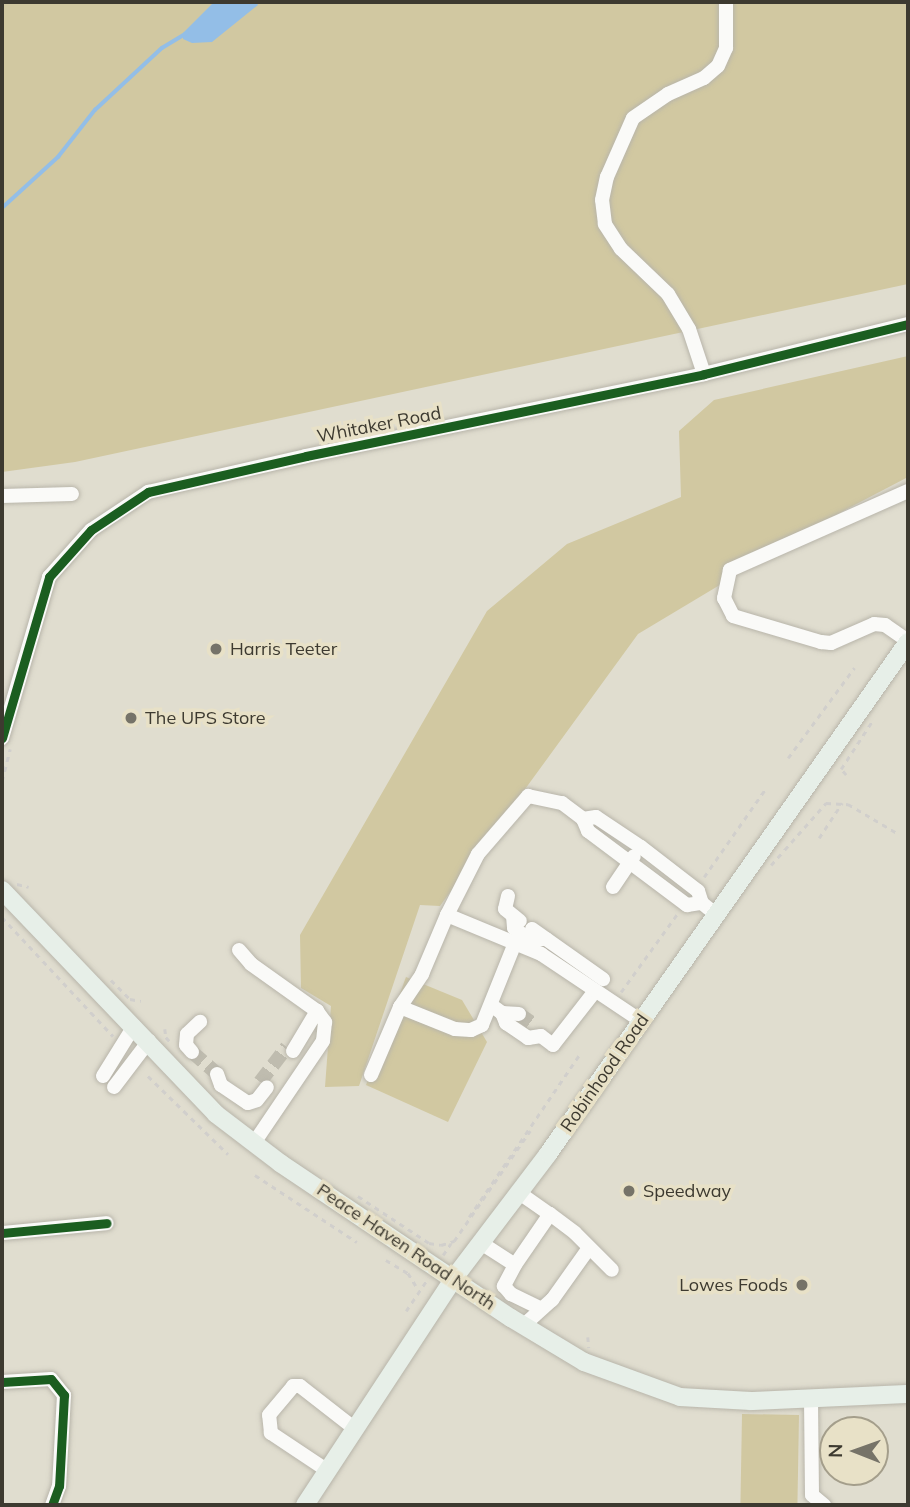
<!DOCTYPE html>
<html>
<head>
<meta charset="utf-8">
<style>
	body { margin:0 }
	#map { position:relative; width:910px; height:1507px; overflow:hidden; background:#e0ddcf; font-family:Mulish,sans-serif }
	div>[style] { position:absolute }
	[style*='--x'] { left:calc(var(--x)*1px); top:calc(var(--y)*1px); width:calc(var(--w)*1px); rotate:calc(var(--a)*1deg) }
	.green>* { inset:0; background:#d1c8a1; transform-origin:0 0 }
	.water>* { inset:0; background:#93bee7 }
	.stream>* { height:3.5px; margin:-1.75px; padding:0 1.75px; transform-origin:1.75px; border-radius:1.75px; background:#93bee7 }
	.minor-tunnel>* { height:14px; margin-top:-7px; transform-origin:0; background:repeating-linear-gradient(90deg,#bfbcaf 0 14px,transparent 0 21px) }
	.path>* { height:2.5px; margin-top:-1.25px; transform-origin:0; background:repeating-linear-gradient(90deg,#d1cfcc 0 5px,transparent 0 10px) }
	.roads { filter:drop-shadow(0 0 2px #b8b5aa) drop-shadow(0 0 2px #b8b5aa) }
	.minor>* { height:14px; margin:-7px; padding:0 7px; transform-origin:7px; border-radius:7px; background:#fafaf8 }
	.major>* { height:18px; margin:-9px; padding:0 9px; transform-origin:9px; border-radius:9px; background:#e7efe8 }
	.cycleway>* { height:9px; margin:-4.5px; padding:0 4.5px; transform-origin:4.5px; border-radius:4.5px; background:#1b5e20 }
	.dots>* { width:19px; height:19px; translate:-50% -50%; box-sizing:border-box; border:4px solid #e8e1c7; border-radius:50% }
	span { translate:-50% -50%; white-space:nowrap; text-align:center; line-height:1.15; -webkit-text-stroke:7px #e8e1c7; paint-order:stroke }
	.street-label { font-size:18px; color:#3d3a30 }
	.poi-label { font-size:18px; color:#3d3a30 }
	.left { translate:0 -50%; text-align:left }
	.right { translate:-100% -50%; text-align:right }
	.frame { position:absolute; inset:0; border:4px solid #3d3a30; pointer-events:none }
	.north { position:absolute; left:819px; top:1416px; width:70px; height:70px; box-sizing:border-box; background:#e8e1c7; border:2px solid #a49e8b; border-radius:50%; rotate:271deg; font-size:19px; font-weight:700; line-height:28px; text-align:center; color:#3d3a30 }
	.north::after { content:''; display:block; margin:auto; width:24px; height:32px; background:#767368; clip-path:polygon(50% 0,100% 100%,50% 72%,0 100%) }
</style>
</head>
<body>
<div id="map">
	<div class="green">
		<i style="clip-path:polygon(2px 2px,908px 2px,908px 284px,75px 462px,2px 472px)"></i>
		<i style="clip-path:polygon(908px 356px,908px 477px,845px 510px,638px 634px,440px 906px,420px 905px,359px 1086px,325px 1087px,331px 1006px,301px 988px,300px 935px,487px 611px,567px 544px,681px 497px,679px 431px,714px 400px)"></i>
		<i style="clip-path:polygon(406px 977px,462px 1000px,487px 1042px,448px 1122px,366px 1085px)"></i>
		<i style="left:799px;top:1415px;width:90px;height:57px;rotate:91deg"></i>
	</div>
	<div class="water">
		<i style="clip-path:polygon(214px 2px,256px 2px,258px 5px,212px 42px,192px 43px,183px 39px,183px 33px)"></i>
	</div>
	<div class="stream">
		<i style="--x:2;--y:208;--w:76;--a:-42.3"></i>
		<i style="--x:58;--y:157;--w:60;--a:-51.8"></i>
		<i style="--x:95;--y:110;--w:91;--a:-42.8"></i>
		<i style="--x:162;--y:48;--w:29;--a:-31"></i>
	</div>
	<div class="minor-tunnel">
		<i style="--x:519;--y:1014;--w:19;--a:35"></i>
		<i style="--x:192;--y:1052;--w:33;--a:41"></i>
		<i style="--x:260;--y:1082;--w:44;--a:-52.4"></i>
	</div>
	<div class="path">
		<i style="--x:788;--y:758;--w:112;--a:-53.7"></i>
		<i style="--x:846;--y:775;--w:8;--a:-130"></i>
		<i style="--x:841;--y:769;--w:59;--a:-56.9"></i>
		<i style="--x:2;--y:781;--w:33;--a:-76"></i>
		<i style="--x:819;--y:838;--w:42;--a:-56.7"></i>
		<i style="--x:771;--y:865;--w:83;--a:-48.4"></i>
		<i style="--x:826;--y:803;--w:22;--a:3"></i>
		<i style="--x:848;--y:804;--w:57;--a:30.6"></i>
		<i style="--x:704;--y:877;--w:108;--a:-55.1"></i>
		<i style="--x:17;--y:884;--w:12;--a:14"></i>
		<i style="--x:2;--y:917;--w:163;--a:47"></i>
		<i style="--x:111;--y:980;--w:27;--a:45"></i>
		<i style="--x:130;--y:999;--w:11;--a:10"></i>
		<i style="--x:621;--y:992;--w:97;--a:-54.2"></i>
		<i style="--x:165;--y:1029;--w:8;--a:83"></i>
		<i style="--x:166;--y:1037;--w:9;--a:49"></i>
		<i style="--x:148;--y:1076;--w:112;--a:44.3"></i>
		<i style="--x:255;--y:1175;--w:122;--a:33.3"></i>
		<i style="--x:358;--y:1196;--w:85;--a:33.5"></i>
		<i style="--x:429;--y:1243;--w:12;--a:9"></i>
		<i style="--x:441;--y:1245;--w:14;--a:-17"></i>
		<i style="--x:454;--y:1241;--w:134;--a:-55.4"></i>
		<i style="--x:469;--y:1217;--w:199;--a:-55.8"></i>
		<i style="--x:443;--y:1255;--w:14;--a:-56"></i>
		<i style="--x:386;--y:1260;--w:26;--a:31"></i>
		<i style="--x:408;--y:1273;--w:15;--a:58"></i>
		<i style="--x:406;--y:1311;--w:40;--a:-56"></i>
		<i style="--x:588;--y:1337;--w:11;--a:85"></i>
	</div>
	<div class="roads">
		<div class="minor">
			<i style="--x:704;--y:374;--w:47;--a:-108.4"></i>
			<i style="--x:689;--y:329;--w:41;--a:-121"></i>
			<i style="--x:668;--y:294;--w:65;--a:-136.2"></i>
			<i style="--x:621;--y:249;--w:30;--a:-123"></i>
			<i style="--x:605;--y:224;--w:24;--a:-97"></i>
			<i style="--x:602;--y:200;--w:24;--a:-78"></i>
			<i style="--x:607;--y:177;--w:64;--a:-66.2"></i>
			<i style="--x:633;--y:118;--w:42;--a:-34.4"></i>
			<i style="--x:668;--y:94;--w:39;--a:-24"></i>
			<i style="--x:704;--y:78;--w:18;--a:-41"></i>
			<i style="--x:718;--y:66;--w:20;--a:-66"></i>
			<i style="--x:726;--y:48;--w:46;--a:-90"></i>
			<i style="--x:908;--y:491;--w:195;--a:156.1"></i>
			<i style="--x:730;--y:570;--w:29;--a:102"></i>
			<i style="--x:724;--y:598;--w:20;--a:63"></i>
			<i style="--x:733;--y:616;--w:92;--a:16.5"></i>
			<i style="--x:821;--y:642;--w:10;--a:6"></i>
			<i style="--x:831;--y:643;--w:47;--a:-23.8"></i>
			<i style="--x:874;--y:624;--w:11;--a:5"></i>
			<i style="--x:885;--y:625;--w:28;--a:35"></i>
			<i style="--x:2;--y:496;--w:70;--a:-1.6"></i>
			<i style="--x:2;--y:738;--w:168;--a:-73.7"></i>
			<i style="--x:49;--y:577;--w:63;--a:-48.2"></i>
			<i style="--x:91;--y:530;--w:69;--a:-33.7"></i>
			<i style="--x:148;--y:492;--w:162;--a:-12.8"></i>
			<i style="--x:306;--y:456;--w:406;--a:-11.6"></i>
			<i style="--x:704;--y:374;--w:210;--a:-13.8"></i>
			<i style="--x:583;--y:819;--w:13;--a:-9"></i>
			<i style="--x:596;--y:817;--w:54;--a:33.7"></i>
			<i style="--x:641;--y:847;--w:72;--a:37.7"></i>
			<i style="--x:698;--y:891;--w:13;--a:72"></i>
			<i style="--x:702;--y:903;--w:8;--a:40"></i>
			<i style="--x:613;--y:887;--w:37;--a:-56"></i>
			<i style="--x:508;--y:896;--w:13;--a:103"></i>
			<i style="--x:505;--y:909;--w:19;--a:39"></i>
			<i style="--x:447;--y:915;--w:68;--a:-63.1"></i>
			<i style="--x:478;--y:854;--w:77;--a:-49.2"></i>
			<i style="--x:528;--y:796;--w:35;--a:12"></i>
			<i style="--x:562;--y:803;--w:26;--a:37"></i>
			<i style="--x:583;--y:819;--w:13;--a:67"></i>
			<i style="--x:588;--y:831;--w:124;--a:36.8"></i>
			<i style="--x:687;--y:905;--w:15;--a:-8"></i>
			<i style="--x:513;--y:916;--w:12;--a:85"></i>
			<i style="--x:514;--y:928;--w:20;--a:37"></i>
			<i style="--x:530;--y:940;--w:16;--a:-4"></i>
			<i style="--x:532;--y:929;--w:87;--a:35.2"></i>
			<i style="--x:239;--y:950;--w:18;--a:49"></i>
			<i style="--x:251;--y:964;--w:81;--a:35.5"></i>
			<i style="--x:317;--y:1011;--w:14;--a:54"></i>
			<i style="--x:325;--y:1022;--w:19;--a:96"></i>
			<i style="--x:323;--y:1041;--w:123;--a:124.1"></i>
			<i style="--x:491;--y:1005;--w:14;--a:36"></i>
			<i style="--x:502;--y:1013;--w:11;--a:68"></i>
			<i style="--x:506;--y:1023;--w:27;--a:34"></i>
			<i style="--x:528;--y:1038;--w:13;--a:-9"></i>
			<i style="--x:541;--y:1036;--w:15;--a:37"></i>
			<i style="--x:553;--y:1045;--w:68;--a:-52.1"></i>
			<i style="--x:400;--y:1007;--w:59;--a:21.8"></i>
			<i style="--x:455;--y:1029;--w:16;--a:4"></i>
			<i style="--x:471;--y:1030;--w:12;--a:-24"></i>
			<i style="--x:482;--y:1025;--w:88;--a:-68.1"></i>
			<i style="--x:502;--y:1013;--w:17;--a:3"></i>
			<i style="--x:293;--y:1051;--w:47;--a:-59"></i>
			<i style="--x:192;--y:1052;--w:9;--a:-131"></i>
			<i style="--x:186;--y:1045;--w:11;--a:-85"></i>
			<i style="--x:187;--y:1034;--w:18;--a:-43"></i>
			<i style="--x:217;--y:1074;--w:12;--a:70"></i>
			<i style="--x:221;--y:1085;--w:32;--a:34"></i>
			<i style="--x:248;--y:1103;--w:9;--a:-18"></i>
			<i style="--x:257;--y:1100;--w:16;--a:-52"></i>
			<i style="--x:371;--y:1075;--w:74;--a:-66.9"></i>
			<i style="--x:400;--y:1007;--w:40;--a:-56"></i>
			<i style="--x:422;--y:974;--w:64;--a:-67"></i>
			<i style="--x:447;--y:915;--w:102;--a:22.5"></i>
			<i style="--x:541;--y:954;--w:120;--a:33.8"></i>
			<i style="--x:103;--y:1076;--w:59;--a:-58.2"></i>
			<i style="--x:114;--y:1087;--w:58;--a:-52.7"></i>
			<i style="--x:518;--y:1192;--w:39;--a:35"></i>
			<i style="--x:550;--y:1214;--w:62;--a:124.5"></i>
			<i style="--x:515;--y:1265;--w:24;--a:118"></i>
			<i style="--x:504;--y:1286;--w:11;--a:49"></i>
			<i style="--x:511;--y:1294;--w:32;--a:26"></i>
			<i style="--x:550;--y:1214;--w:31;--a:37"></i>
			<i style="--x:575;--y:1233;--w:52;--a:45"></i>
			<i style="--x:2;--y:1233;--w:105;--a:-5.4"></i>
			<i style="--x:481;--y:1243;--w:40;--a:32.9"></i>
			<i style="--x:524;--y:1325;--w:38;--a:-42"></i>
			<i style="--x:552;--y:1300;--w:64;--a:-54.6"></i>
			<i style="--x:2;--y:1382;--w:49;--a:-3.5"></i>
			<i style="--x:51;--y:1379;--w:21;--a:51"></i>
			<i style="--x:64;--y:1395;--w:91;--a:93.1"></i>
			<i style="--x:59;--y:1486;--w:20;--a:110"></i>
			<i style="--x:811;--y:1399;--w:96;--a:89.4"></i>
			<i style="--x:812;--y:1495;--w:16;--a:40"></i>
			<i style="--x:328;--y:1471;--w:69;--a:-146.3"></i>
			<i style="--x:271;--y:1433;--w:18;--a:-96"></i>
			<i style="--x:269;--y:1415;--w:38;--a:-50"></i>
			<i style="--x:293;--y:1386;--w:7;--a:0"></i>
			<i style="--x:300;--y:1386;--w:70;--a:38"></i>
		</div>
		<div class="major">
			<i style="--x:2;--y:890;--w:310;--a:46.3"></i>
			<i style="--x:216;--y:1114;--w:81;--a:37.4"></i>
			<i style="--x:280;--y:1163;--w:278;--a:33.9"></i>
			<i style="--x:511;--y:1318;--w:85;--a:31.1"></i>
			<i style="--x:584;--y:1362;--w:102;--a:20"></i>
			<i style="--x:680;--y:1397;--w:71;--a:3.2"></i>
			<i style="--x:751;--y:1401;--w:157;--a:-2.6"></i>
			<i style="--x:305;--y:1505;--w:272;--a:-56.7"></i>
			<i style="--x:454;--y:1278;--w:156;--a:-52.8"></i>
			<i style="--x:548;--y:1154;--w:626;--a:-54.89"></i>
		</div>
	</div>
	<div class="cycleway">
		<i style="--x:2;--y:738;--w:168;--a:-73.7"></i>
		<i style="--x:49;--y:577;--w:63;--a:-48.2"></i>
		<i style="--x:91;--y:530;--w:69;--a:-33.7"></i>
		<i style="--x:148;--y:492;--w:162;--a:-12.8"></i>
		<i style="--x:306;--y:456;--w:406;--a:-11.6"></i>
		<i style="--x:704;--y:374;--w:210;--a:-13.8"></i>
		<i style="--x:2;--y:1233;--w:105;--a:-5.4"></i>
		<i style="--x:2;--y:1382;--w:49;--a:-3.5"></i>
		<i style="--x:51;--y:1379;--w:21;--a:51"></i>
		<i style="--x:64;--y:1395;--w:91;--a:93.1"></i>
		<i style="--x:59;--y:1486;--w:20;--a:110"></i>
	</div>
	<div class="dots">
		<i style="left:216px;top:649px;background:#767368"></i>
		<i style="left:131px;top:718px;background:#767368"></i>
		<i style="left:629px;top:1191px;background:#767368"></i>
		<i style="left:802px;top:1285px;background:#767368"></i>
	</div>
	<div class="street-label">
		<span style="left:379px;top:425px;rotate:-11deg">Whitaker Road</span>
		<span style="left:605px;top:1073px;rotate:-55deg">Robinhood Road</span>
		<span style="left:406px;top:1247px;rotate:34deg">Peace Haven Road North</span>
	</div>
	<div class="poi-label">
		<span class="left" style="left:230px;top:649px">Harris Teeter</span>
		<span class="left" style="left:145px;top:718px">The UPS Store</span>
		<span class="left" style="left:643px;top:1191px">Speedway</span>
		<span class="right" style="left:788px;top:1285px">Lowes Foods</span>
	</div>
	<div class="frame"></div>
	<div class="north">N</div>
</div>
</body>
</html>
